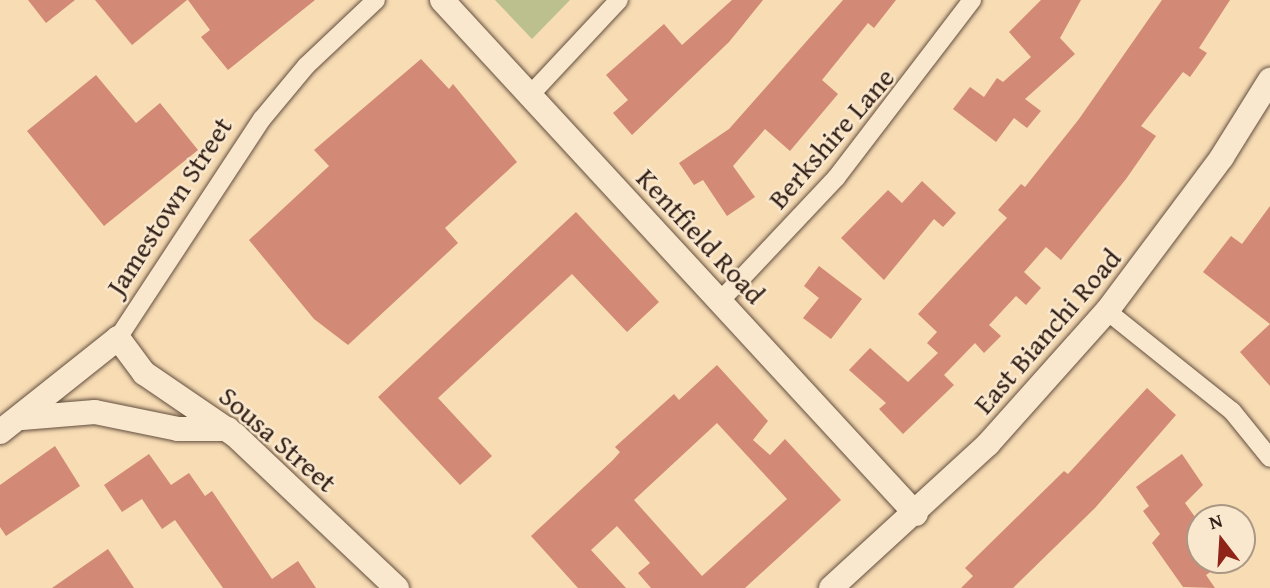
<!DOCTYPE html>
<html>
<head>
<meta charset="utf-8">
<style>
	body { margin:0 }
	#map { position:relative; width:1270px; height:588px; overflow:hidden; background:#f7dcb4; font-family:"Gentium Book Plus",serif }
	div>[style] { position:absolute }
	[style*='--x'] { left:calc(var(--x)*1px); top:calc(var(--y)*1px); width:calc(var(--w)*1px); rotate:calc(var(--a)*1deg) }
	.green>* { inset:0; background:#bcc08e }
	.building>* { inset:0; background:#d28975 }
	.roads { filter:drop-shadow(0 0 2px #634e3e) drop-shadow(0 0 2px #634e3e) }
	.street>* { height:18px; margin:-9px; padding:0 9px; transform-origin:9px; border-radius:9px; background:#fae8ce }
	.secondary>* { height:24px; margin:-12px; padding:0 12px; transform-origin:12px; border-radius:12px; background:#fae8ce }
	span { translate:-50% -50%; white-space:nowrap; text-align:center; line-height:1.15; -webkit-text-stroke:5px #fae8ce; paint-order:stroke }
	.street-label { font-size:28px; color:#321f17 }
	.north { position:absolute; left:1186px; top:504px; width:70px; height:70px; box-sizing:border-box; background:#fae8ce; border:2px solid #aa9885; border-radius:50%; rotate:343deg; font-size:19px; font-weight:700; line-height:28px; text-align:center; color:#321f17 }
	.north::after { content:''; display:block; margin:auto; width:24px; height:32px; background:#8f2418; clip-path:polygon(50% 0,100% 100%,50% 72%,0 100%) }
</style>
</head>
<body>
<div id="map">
	<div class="green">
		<i style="clip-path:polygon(495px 0,570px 0,532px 39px)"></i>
	</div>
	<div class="building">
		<i style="clip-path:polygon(28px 0,75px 0,46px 23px)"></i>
		<i style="clip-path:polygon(95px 0,187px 0,132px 45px)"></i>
		<i style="clip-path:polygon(188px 0,315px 0,228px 70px,201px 37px,210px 30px)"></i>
		<i style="clip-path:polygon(732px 0,763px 0,729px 42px,632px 135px,613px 113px,628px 100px,606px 75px,664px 24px,682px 45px)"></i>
		<i style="clip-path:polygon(843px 0,896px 0,874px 28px,868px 23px,822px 80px,838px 94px,790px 151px,765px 129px,733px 166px,755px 197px,727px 216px,703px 180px,694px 185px,679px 163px,729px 129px)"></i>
		<i style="clip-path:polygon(1041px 0,1081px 0,1060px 38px,1075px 54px,1025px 99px,1041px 111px,1027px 128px,1014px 118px,996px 142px,953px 109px,970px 87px,984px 97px,997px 78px,1003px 82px,1031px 57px,1009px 32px)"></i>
		<i style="clip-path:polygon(1162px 0,1230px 0,1199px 48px,1207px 53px,1190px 77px,1183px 72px,1141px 126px,1156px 136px,1126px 179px,1061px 260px,1046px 247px,1024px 272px,1041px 288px,1026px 305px,1016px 296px,989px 325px,1001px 336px,984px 353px,975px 343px,944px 375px,954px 385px,903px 434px,879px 409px,886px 403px,849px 370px,870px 348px,908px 382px,938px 353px,927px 343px,937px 332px,918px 314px,1007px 218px,998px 210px,1021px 184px,1025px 187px,1079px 119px)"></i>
		<i style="clip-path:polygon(421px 59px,449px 89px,453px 84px,517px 162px,445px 228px,458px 243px,348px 345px,314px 319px,249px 240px,329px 166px,314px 150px)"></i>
		<i style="clip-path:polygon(96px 75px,136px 123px,160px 103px,198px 150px,104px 226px,27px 131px)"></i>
		<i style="clip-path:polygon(922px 181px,956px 213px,943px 227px,934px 219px,884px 280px,841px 238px,888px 190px,902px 203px)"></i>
		<i style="clip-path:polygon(1270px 206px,1270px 386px,1240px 352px,1270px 324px,1203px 272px,1231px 236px,1242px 244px)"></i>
		<i style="clip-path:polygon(576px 212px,659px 302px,627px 332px,572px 274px,438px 398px,492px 456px,460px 485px,378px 397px)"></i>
		<i style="clip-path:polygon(819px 266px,862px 299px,831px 339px,803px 318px,819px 298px,804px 286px)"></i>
		<i style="clip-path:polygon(evenodd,717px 365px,768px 421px,753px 440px,770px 455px,785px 439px,841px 500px,745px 588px,651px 588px,638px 573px,650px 563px,617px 526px,591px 550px,626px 588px,578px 588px,531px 536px,613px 460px,620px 452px,615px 447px,674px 394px,679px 400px,717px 365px,717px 423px,787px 499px,702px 576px,634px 500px,717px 423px)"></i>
		<i style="clip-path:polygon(1147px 388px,1176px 415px,1095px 508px,1013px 588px,961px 588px,973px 576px,965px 568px,1064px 471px,1068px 474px)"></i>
		<i style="clip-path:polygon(55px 446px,80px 486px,6px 536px,0 527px,0 485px)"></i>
		<i style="clip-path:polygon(149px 454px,171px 485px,189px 473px,205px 496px,212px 491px,272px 579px,298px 561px,316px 588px,223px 588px,175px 520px,162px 529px,142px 499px,122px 512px,104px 485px)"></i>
		<i style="clip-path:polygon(1182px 454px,1203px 485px,1185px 503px,1200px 524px,1200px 560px,1228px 560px,1206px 575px,1215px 588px,1183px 587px,1152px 543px,1160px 534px,1143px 511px,1149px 506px,1136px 487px)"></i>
		<i style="clip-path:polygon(108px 549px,134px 588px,52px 588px)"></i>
	</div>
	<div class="roads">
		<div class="street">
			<i style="--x:530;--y:95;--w:130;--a:-46.9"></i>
			<i style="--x:720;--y:301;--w:169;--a:-46.7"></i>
			<i style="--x:836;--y:178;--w:224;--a:-52.6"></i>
			<i style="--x:1107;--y:311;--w:160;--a:38.7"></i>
			<i style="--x:1232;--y:411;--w:60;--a:51"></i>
			<i style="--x:118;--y:338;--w:262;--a:-56.7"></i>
			<i style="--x:262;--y:119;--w:69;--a:-50.3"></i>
			<i style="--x:306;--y:66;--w:96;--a:-43.3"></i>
		</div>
		<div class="secondary">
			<i style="--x:442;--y:0;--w:699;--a:47.32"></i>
			<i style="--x:22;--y:418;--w:73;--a:-4.7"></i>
			<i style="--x:95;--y:412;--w:85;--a:11.6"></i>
			<i style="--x:178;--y:429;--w:50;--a:0"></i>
			<i style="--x:0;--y:432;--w:151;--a:-38.5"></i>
			<i style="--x:118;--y:338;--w:44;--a:53.4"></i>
			<i style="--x:144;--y:373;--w:110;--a:34.3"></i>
			<i style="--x:235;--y:435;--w:223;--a:43.4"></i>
			<i style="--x:831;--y:588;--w:213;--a:-42.5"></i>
			<i style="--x:988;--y:444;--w:178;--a:-48.2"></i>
			<i style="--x:1107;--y:311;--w:192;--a:-53.2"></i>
			<i style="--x:1222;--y:157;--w:91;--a:-58.1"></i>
		</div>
	</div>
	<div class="street-label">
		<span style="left:831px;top:138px;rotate:-49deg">Berkshire Lane</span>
		<span style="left:169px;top:206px;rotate:-57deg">Jamestown Street</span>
		<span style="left:701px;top:236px;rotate:47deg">Kentfield Road</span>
		<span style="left:1047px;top:331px;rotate:-49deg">East Bianchi Road</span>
		<span style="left:278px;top:439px;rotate:41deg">Sousa Street</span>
	</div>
	<div class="north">N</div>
</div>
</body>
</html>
